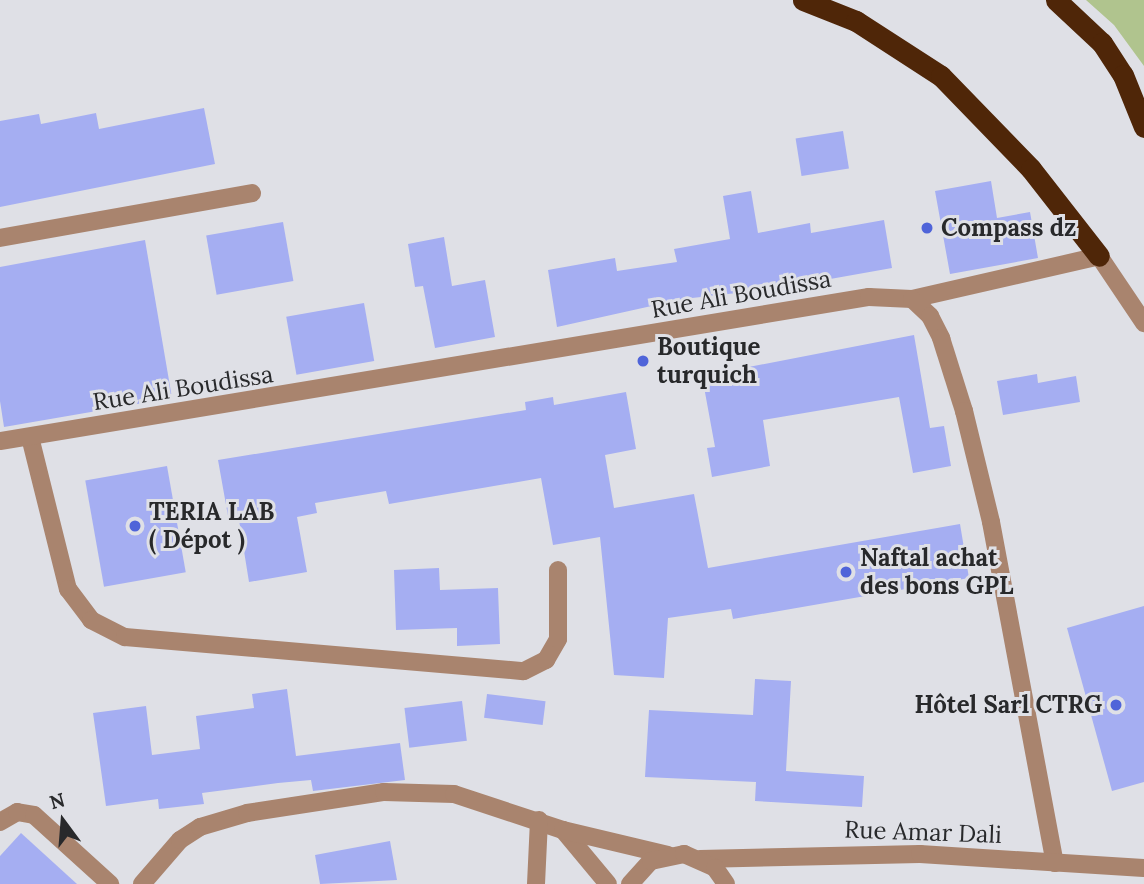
<!DOCTYPE html>
<html>
<head>
<meta charset="utf-8">
<style>
	body { margin:0 }
	#map { position:relative; width:1144px; height:884px; overflow:hidden; background:#dfe0e6; font-family:Lora,serif }
	div>[style] { position:absolute }
	[style*='--x'] { left:calc(var(--x)*1px); top:calc(var(--y)*1px); width:calc(var(--w)*1px); rotate:calc(var(--a)*1deg) }
	.green>* { inset:0; background:#b0c48e }
	.building>* { inset:0; background:#a5aef2; transform-origin:0 0 }
	.minor>* { height:18px; margin:-9px; padding:0 9px; transform-origin:9px; border-radius:9px; background:#a9846e }
	.highway>* { height:21px; margin:-10.5px; padding:0 10.5px; transform-origin:10.5px; border-radius:10.5px; background:#4f2608 }
	.dots>* { width:19px; height:19px; translate:-50% -50%; box-sizing:border-box; border:4px solid #dfe0e6; border-radius:50% }
	span { translate:-50% -50%; white-space:nowrap; text-align:center; line-height:1.15; -webkit-text-stroke:6px #dfe0e6; paint-order:stroke }
	.poi-label { font-size:24px; color:#28292b; font-weight:700 }
	.left { translate:0 -50%; text-align:left }
	.right { translate:-100% -50%; text-align:right }
	.street-label { font-size:24px; color:#28292b }
	.north { position:absolute; left:28px; top:786px; width:70px; height:70px; -webkit-text-stroke:5px #dfe0e6; paint-order:stroke; rotate:344deg; font-size:19px; font-weight:700; line-height:28px; text-align:center; color:#28292b }
	.north::after { content:''; display:block; margin:auto; width:24px; height:32px; background:#28292b; clip-path:polygon(50% 0,100% 100%,50% 72%,0 100%) }
</style>
</head>
<body>
<div id="map">
	<div class="green">
		<i style="clip-path:polygon(1086px 0,1144px 0,1144px 66px,1114px 25px)"></i>
	</div>
	<div class="building">
		<i style="clip-path:polygon(204px 108px,215px 164px,0 207px,0 121px,39px 114px,41px 124px,96px 113px,99px 129px)"></i>
		<i style="left:843px;top:131px;width:38px;height:48px;rotate:81deg"></i>
		<i style="clip-path:polygon(991px 181px,997px 218px,1030px 212px,1038px 258px,950px 274px,935px 191px)"></i>
		<i style="clip-path:polygon(751px 191px,758px 233px,810px 223px,811px 233px,884px 220px,892px 268px,774px 289px,683px 299px,557px 327px,548px 270px,615px 258px,617px 271px,677px 262px,674px 249px,730px 239px,723px 196px)"></i>
		<i style="left:283px;top:222px;width:60px;height:78px;rotate:80deg"></i>
		<i style="clip-path:polygon(444px 237px,452px 286px,485px 280px,495px 337px,435px 348px,423px 286px,415px 287px,408px 244px)"></i>
		<i style="clip-path:polygon(145px 240px,172px 398px,4px 427px,0 401px,0 267px)"></i>
		<i style="left:364px;top:303px;width:59px;height:79px;rotate:80deg"></i>
		<i style="clip-path:polygon(914px 335px,930px 428px,944px 426px,951px 466px,913px 473px,899px 397px,763px 420px,770px 466px,712px 477px,707px 448px,715px 447px,702px 376px)"></i>
		<i style="clip-path:polygon(1037px 374px,1038px 383px,1076px 376px,1080px 402px,1003px 415px,997px 381px)"></i>
		<i style="clip-path:polygon(626px 392px,636px 449px,605px 455px,614px 508px,694px 494px,708px 568px,960px 524px,969px 578px,733px 619px,731px 609px,668px 618px,664px 678px,614px 675px,600px 537px,553px 545px,541px 478px,389px 504px,386px 491px,315px 503px,317px 513px,297px 517px,307px 572px,249px 582px,238px 514px,228px 516px,218px 460px,526px 410px,525px 402px,553px 397px,554px 405px)"></i>
		<i style="left:167px;top:466px;width:108px;height:83px;rotate:80deg"></i>
		<i style="clip-path:polygon(439px 568px,440px 590px,498px 588px,500px 644px,457px 646px,457px 628px,396px 630px,394px 570px)"></i>
		<i style="clip-path:polygon(1144px 606px,1144px 782px,1112px 791px,1067px 628px)"></i>
		<i style="clip-path:polygon(755px 679px,791px 681px,786px 771px,864px 776px,862px 807px,755px 801px,756px 782px,645px 777px,649px 710px,753px 715px)"></i>
		<i style="clip-path:polygon(287px 689px,296px 756px,400px 743px,405px 780px,313px 791px,311px 780px,278px 783px,202px 793px,204px 804px,159px 809px,158px 799px,106px 806px,93px 713px,146px 706px,152px 755px,200px 749px,196px 716px,254px 708px,252px 694px)"></i>
		<i style="left:487px;top:694px;width:59px;height:24px;rotate:7deg"></i>
		<i style="left:462px;top:701px;width:40px;height:58px;rotate:83deg"></i>
		<i style="clip-path:polygon(21px 833px,77px 884px,0 884px,0 856px)"></i>
		<i style="clip-path:polygon(390px 841px,397px 880px,320px 884px,315px 855px)"></i>
	</div>
	<div class="minor">
		<i style="--x:0;--y:238;--w:256;--a:-10.1"></i>
		<i style="--x:912;--y:299;--w:192;--a:-12.9"></i>
		<i style="--x:1099;--y:256;--w:81;--a:56.1"></i>
		<i style="--x:30;--y:437;--w:157;--a:76"></i>
		<i style="--x:68;--y:589;--w:39;--a:53"></i>
		<i style="--x:91;--y:620;--w:38;--a:27"></i>
		<i style="--x:125;--y:637;--w:400;--a:4.9"></i>
		<i style="--x:524;--y:671;--w:25;--a:-27"></i>
		<i style="--x:546;--y:660;--w:24;--a:-60"></i>
		<i style="--x:558;--y:639;--w:69;--a:-90"></i>
		<i style="--x:0;--y:441;--w:881;--a:-9.41"></i>
		<i style="--x:869;--y:297;--w:43;--a:2.7"></i>
		<i style="--x:912;--y:299;--w:25;--a:43"></i>
		<i style="--x:930;--y:316;--w:25;--a:63"></i>
		<i style="--x:941;--y:338;--w:77;--a:72.5"></i>
		<i style="--x:964;--y:411;--w:114;--a:76.3"></i>
		<i style="--x:991;--y:522;--w:347;--a:79.4"></i>
		<i style="--x:0;--y:822;--w:20;--a:-30"></i>
		<i style="--x:17;--y:812;--w:17;--a:10"></i>
		<i style="--x:34;--y:815;--w:103;--a:42.2"></i>
		<i style="--x:563;--y:830;--w:70;--a:50.2"></i>
		<i style="--x:700;--y:859;--w:220;--a:-1.3"></i>
		<i style="--x:920;--y:854;--w:224;--a:3.6"></i>
		<i style="--x:142;--y:884;--w:58;--a:-49.2"></i>
		<i style="--x:180;--y:840;--w:24;--a:-33"></i>
		<i style="--x:200;--y:827;--w:49;--a:-16.6"></i>
		<i style="--x:247;--y:813;--w:139;--a:-8.7"></i>
		<i style="--x:384;--y:792;--w:70;--a:1.6"></i>
		<i style="--x:454;--y:794;--w:115;--a:18.3"></i>
		<i style="--x:563;--y:830;--w:108;--a:13.4"></i>
		<i style="--x:536;--y:884;--w:64;--a:-87.3"></i>
		<i style="--x:630;--y:884;--w:31;--a:-48"></i>
		<i style="--x:651;--y:861;--w:34;--a:-12"></i>
		<i style="--x:684;--y:854;--w:34;--a:24"></i>
		<i style="--x:715;--y:868;--w:19;--a:55"></i>
	</div>
	<div class="highway">
		<i style="--x:803;--y:0;--w:57;--a:21.6"></i>
		<i style="--x:856;--y:21;--w:101;--a:32.9"></i>
		<i style="--x:941;--y:76;--w:129;--a:45.9"></i>
		<i style="--x:1031;--y:169;--w:110;--a:52"></i>
		<i style="--x:1056;--y:0;--w:63;--a:43.1"></i>
		<i style="--x:1102;--y:43;--w:38;--a:57"></i>
		<i style="--x:1123;--y:75;--w:56;--a:68"></i>
	</div>
	<div class="dots">
		<i style="left:927px;top:228px;background:#4f64d9"></i>
		<i style="left:643px;top:361px;background:#4f64d9"></i>
		<i style="left:135px;top:526px;background:#4f64d9"></i>
		<i style="left:846px;top:572px;background:#4f64d9"></i>
		<i style="left:1116px;top:705px;background:#4f64d9"></i>
	</div>
	<div class="poi-label">
		<span class="left" style="left:941px;top:228px">Compass dz</span>
		<span class="left" style="left:657px;top:361px">Boutique<br>turquich</span>
		<span class="left" style="left:149px;top:526px">TERIA LAB<br>( Dépot )</span>
		<span class="left" style="left:860px;top:572px">Naftal achat<br>des bons GPL</span>
		<span class="right" style="left:1102px;top:705px">Hôtel Sarl CTRG</span>
	</div>
	<div class="street-label">
		<span style="left:741px;top:294px;rotate:-10deg">Rue Ali Boudissa</span>
		<span style="left:183px;top:388px;rotate:-9deg">Rue Ali Boudissa</span>
		<span style="left:923px;top:832px;rotate:2deg">Rue Amar Dali</span>
	</div>
	<div class="north">N</div>
</div>
</body>
</html>
